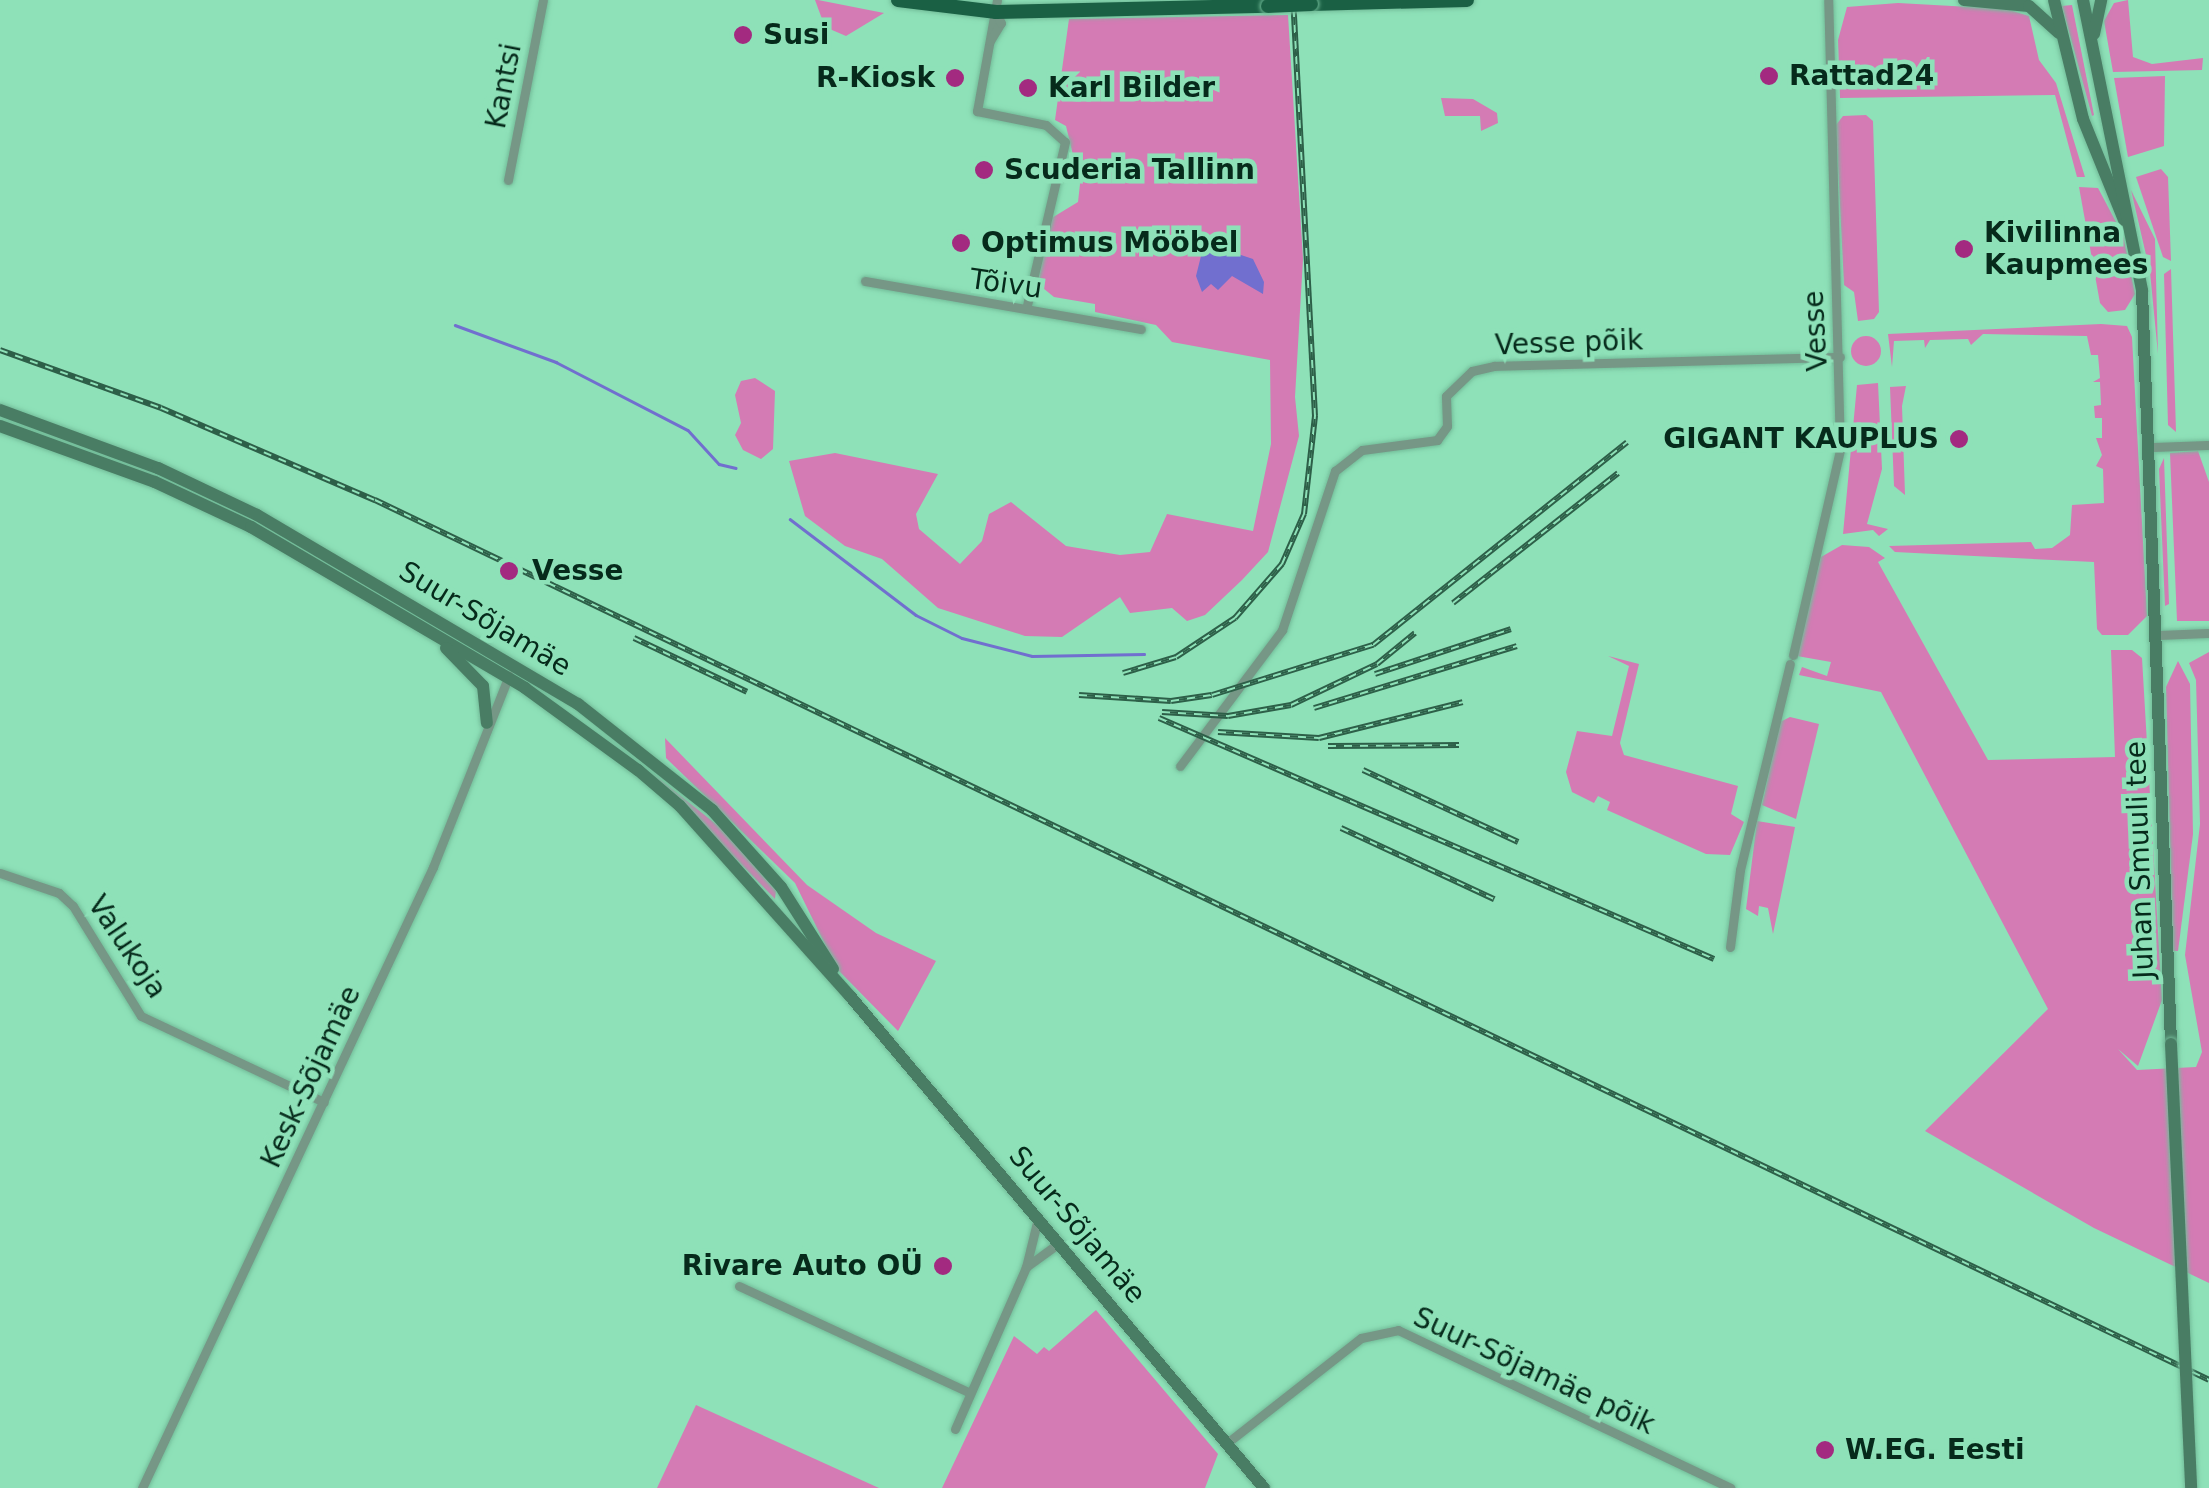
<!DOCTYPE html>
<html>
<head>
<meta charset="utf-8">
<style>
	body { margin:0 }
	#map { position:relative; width:2209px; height:1488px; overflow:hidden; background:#8ee1b8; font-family:"DejaVu Sans",sans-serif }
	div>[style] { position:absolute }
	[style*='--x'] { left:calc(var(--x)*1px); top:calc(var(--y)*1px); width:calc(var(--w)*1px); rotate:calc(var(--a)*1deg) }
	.green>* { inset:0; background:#d47bb4 }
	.round { border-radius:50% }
	.water>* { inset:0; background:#716fcf }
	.stream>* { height:2.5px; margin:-1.25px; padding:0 1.25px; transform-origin:1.25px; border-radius:1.25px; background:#716fcf }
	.roads { filter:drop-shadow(0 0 2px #73bc99) drop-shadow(0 0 2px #73bc99) }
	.minor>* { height:9px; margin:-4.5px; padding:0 4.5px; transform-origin:4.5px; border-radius:4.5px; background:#769786 }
	.secondary>* { height:12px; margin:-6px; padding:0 6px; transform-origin:6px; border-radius:6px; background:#497d64 }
	.trunk>* { height:14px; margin:-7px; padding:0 7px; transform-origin:7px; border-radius:7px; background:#1a6044 }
	.rail>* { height:6px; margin-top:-3px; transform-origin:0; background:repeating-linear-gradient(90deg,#8ee1b8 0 8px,#2d5f48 0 16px); box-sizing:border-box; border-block:2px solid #2d5f48 }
	.bridges { filter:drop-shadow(0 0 2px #73bc99) drop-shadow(0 0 2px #73bc99) }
	.secondary-bridge>* { height:12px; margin:-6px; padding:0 6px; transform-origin:6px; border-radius:6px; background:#497d64 }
	.trunk-bridge>* { height:14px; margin:-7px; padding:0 7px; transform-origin:7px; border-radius:7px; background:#1a6044 }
	.dots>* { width:28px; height:28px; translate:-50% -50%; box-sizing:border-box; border:5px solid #8ee1b8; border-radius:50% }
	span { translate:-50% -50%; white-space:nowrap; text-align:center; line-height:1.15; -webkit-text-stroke:9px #8ee1b8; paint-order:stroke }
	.poi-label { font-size:28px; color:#062a1b; font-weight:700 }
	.left { translate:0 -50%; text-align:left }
	.right { translate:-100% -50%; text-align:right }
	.street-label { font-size:28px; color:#062a1b }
</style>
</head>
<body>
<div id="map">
	<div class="green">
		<i style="clip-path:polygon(815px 0,818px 0,884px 13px,846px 36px,825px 27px)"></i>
		<i style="clip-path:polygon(2128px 0,2133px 57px,2152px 64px,2203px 58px,2202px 70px,2113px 72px,2104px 21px,2114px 3px)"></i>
		<i style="clip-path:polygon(1898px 3px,2006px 9px,2029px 16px,2039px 60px,2056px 83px,2085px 177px,2077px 177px,2055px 95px,1840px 98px,1838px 40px,1847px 7px)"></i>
		<i style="clip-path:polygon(2072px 5px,2094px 115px,2092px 116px,2062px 6px)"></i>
		<i style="clip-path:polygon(1288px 15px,1303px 259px,1295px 397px,1299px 436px,1268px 552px,1242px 580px,1205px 615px,1187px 621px,1172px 608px,1130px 613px,1120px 597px,1062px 637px,1025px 636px,938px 608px,882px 559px,845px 546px,805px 516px,789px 461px,835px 453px,938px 474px,916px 514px,919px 529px,960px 564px,982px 541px,989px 514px,1011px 502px,1066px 546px,1120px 555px,1150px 552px,1167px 514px,1253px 531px,1271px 444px,1270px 360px,1172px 342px,1156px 325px,1095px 312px,1095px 304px,1054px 297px,1038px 284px,1050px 219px,1078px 202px,1080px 184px,1066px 126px,1055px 120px,1069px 19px)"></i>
		<i style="clip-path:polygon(2165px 76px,2164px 146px,2128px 157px,2114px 78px)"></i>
		<i style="clip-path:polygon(1441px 98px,1473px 99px,1497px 113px,1498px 123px,1481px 131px,1480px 116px,1445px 116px)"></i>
		<i style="clip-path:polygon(1866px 115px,1873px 121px,1879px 312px,1874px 319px,1858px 321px,1854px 292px,1844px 285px,1836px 125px,1843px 116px)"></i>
		<i style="clip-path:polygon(2161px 169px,2168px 177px,2171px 261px,2163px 257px,2136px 177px)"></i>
		<i style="clip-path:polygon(2079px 187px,2098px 188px,2123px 235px,2135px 294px,2125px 310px,2108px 312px,2100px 303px)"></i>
		<i style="clip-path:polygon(2131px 190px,2155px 239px,2158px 354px,2150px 272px)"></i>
		<i style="clip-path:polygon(2171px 269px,2176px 432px,2168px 425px,2164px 274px)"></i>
		<i style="clip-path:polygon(2101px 324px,2127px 326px,2132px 337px,2147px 616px,2128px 635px,2102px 635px,2097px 629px,2094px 562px,1895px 552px,1889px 546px,2031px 542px,2035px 549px,2052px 548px,2070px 535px,2072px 505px,2104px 503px,2103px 469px,2096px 466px,2102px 455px,2096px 438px,2102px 438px,2102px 418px,2095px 418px,2094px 406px,2101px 405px,2100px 382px,2093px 382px,2100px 378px,2098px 355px,2091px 355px,2087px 336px,1983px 334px,1971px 345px,1968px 339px,1930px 340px,1925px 348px,1924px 340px,1894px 341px,1892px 367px,1888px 334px)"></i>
		<i class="round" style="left:1851px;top:336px;width:30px;height:30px"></i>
		<i style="clip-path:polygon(755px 378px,775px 391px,773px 449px,761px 459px,743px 450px,735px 435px,741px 423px,735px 395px,741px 381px)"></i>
		<i style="clip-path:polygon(1878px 383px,1882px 469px,1867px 524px,1888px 529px,1879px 536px,1873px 530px,1843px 534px,1857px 385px)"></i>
		<i style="clip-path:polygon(1906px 386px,1902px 406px,1905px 495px,1894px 486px,1890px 387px)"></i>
		<i style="clip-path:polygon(2198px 451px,2209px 482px,2209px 621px,2177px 621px,2170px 453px)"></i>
		<i style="clip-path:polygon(2164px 458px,2169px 604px,2165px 606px,2159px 469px)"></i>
		<i style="clip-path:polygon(1842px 545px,1869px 547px,1885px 558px,1878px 562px,1988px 760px,2115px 757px,2111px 650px,2132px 650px,2142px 658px,2162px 1000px,2138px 1066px,2118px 1049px,2137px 1070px,2196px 1067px,2202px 1052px,2185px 955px,2200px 824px,2196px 680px,2189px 663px,2209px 652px,2209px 1283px,2094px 1228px,1925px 1131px,2048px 1009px,1881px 692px,1799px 675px,1802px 667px,1827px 676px,1831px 662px,1797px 656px,1821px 557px)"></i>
		<i style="clip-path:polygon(1608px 656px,1639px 664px,1620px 743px,1624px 755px,1738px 786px,1731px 814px,1744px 822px,1730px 855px,1706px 854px,1607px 810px,1610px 802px,1598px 796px,1594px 803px,1572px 792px,1566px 772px,1577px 731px,1612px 736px,1629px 666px)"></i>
		<i style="clip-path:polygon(2178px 661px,2190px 684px,2193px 834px,2178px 951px,2173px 951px,2166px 687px)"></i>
		<i style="clip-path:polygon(1790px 717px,1819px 724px,1796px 819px,1762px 805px,1780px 722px)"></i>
		<i style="clip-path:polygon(665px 738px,807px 885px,876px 933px,936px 961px,898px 1031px,837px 969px,795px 883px,666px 758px)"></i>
		<i style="clip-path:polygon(652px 773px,721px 828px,776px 891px,775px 899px)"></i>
		<i style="clip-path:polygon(1757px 821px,1795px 827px,1773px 934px,1768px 908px,1759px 906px,1758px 916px,1746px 909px)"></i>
		<i style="clip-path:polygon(1096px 1310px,1218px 1454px,1205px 1488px,942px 1488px,1014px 1336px,1037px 1354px,1044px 1347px,1049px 1351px)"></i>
		<i style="clip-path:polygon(696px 1405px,879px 1488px,657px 1488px)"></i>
	</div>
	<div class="water">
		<i style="clip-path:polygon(1220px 248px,1253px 259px,1264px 282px,1263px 294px,1232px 276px,1218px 290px,1211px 284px,1202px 292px,1196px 276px,1202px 252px)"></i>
	</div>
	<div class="stream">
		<i style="--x:455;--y:325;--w:108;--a:20.1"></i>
		<i style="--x:556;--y:362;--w:148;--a:27.3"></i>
		<i style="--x:688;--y:430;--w:46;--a:47.6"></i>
		<i style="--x:719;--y:464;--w:17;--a:13"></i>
		<i style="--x:790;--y:519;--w:158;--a:37.3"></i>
		<i style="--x:916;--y:615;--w:51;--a:26.6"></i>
		<i style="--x:962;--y:638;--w:72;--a:14.4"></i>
		<i style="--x:1032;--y:656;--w:112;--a:-1"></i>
	</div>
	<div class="roads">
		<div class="minor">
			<i style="--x:997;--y:0;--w:113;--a:100.2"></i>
			<i style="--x:977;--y:111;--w:70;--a:11.5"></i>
			<i style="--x:1046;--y:125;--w:25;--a:42"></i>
			<i style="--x:1065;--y:142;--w:171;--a:103.1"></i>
			<i style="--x:990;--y:41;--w:21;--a:-59"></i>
			<i style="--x:1001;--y:23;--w:12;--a:-114"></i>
			<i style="--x:508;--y:180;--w:183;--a:-79"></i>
			<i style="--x:865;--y:281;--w:280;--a:9.9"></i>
			<i style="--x:2151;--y:447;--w:58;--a:-2"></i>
			<i style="--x:2157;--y:635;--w:52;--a:-2.2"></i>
			<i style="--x:1793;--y:655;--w:210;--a:-77.1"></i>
			<i style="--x:1840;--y:450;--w:450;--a:-91.5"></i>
			<i style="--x:1180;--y:766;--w:170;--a:-53.1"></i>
			<i style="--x:1282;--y:630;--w:168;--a:-71.6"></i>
			<i style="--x:1335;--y:471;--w:34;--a:-38"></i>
			<i style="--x:1362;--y:450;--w:76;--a:-7.6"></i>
			<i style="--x:1437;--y:440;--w:17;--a:-54"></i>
			<i style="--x:1447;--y:426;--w:30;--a:-92"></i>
			<i style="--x:1446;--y:396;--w:36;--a:-44"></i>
			<i style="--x:1472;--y:371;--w:23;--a:-13"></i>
			<i style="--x:1494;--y:366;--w:346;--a:-1.5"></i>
			<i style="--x:0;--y:873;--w:62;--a:18.7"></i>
			<i style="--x:59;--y:893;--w:19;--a:43"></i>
			<i style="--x:73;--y:906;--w:129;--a:58.3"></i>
			<i style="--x:141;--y:1016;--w:202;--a:25.2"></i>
			<i style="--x:1730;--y:947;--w:78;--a:-82.6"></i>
			<i style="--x:1740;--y:870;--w:212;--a:-76.4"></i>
			<i style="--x:1026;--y:1267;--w:41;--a:-36"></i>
			<i style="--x:739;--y:1286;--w:255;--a:24.8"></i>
			<i style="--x:955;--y:1429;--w:177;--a:-66.3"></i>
			<i style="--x:1026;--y:1267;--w:50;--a:-76.2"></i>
			<i style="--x:1227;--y:1443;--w:170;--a:-38.1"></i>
			<i style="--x:1361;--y:1338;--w:38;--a:-12"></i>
			<i style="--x:1398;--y:1330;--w:368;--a:25.4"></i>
			<i style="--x:142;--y:1488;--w:686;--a:-64.89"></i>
			<i style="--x:433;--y:867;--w:206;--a:-68.4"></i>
		</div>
		<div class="secondary">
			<i style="--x:1964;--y:0;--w:65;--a:5.3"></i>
			<i style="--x:2029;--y:6;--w:40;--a:42"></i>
			<i style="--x:2054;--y:0;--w:122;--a:76.3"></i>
			<i style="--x:2083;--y:119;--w:109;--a:67.9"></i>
			<i style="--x:2083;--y:0;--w:297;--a:78.5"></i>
			<i style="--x:2142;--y:291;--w:754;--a:87.79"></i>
			<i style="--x:2094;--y:34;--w:35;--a:-78"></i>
			<i style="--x:0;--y:410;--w:168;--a:20.2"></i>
			<i style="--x:158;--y:468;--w:110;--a:25.4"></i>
			<i style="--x:257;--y:515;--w:373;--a:30.5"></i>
			<i style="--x:578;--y:704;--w:171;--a:38.3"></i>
			<i style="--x:712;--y:810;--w:103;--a:48.1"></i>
			<i style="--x:781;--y:887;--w:97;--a:57.6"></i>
			<i style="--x:0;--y:426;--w:165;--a:19.9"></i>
			<i style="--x:155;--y:482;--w:106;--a:25.1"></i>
			<i style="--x:251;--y:527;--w:318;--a:30.4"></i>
			<i style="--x:525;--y:688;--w:140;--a:36"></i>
			<i style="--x:638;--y:770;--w:55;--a:40.6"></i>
			<i style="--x:680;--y:806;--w:255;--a:48.2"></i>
			<i style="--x:850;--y:996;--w:643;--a:49.92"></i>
			<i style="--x:446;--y:648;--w:53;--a:45.8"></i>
			<i style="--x:483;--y:686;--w:37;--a:84"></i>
		</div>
		<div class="trunk">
			<i style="--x:898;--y:0;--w:99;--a:7"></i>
			<i style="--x:996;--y:12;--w:272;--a:-1.3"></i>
			<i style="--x:1311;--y:4;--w:156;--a:-1.5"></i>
		</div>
	</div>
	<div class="rail">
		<i style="--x:0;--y:350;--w:171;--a:19.8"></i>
		<i style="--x:161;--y:408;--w:233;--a:23.3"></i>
		<i style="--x:375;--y:500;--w:2034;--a:25.63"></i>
		<i style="--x:1453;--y:603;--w:210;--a:-38.2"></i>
		<i style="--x:634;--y:638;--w:125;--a:25.5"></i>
		<i style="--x:1123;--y:673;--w:55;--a:-16.8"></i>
		<i style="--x:1176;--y:657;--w:71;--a:-33.5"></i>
		<i style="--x:1235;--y:618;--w:72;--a:-49"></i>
		<i style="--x:1282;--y:564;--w:55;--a:-66.3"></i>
		<i style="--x:1304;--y:514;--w:99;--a:-83.6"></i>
		<i style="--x:1315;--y:416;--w:417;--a:-93"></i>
		<i style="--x:1375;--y:674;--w:143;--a:-18.3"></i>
		<i style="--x:1079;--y:695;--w:92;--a:3.7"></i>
		<i style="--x:1171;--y:701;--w:41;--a:-8.3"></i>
		<i style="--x:1212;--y:695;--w:169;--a:-17.3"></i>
		<i style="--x:1373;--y:645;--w:325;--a:-38.6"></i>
		<i style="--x:1314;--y:708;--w:212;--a:-17"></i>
		<i style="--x:1162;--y:712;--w:66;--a:3.5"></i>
		<i style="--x:1228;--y:716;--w:64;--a:-9.9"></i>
		<i style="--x:1291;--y:705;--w:95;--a:-25.5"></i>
		<i style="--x:1377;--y:664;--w:49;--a:-39.2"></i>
		<i style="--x:1159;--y:718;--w:605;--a:23.47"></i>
		<i style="--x:1218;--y:732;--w:101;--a:3.4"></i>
		<i style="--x:1319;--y:738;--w:148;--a:-14"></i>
		<i style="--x:1328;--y:746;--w:131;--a:-0.4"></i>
		<i style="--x:1363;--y:770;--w:171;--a:24.9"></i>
		<i style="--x:1341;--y:828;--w:169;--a:24.9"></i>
	</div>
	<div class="bridges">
		<div class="secondary-bridge">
			<i style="--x:2171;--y:1044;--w:444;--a:87.4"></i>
		</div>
		<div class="trunk-bridge">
			<i style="--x:1268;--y:6;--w:43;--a:-2.7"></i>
		</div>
	</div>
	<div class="dots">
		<i style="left:743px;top:35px;background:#a32a80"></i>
		<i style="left:1769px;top:76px;background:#a32a80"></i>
		<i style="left:955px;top:78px;background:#a32a80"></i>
		<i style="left:1028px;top:88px;background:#a32a80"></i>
		<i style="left:984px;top:170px;background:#a32a80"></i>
		<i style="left:961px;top:243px;background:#a32a80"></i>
		<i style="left:1964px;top:249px;background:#a32a80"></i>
		<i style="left:1959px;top:439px;background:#a32a80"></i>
		<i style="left:509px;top:571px;background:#a32a80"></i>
		<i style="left:943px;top:1266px;background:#a32a80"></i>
		<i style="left:1825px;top:1450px;background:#a32a80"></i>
	</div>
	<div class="poi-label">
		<span class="left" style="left:763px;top:35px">Susi</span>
		<span class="left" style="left:1789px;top:76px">Rattad24</span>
		<span class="right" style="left:935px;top:78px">R-Kiosk</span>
		<span class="left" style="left:1048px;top:88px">Karl Bilder</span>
		<span class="left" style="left:1004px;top:170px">Scuderia Tallinn</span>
		<span class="left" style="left:1984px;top:249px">Kivilinna<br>Kaupmees</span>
		<span class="left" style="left:981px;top:243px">Optimus Mööbel</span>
		<span class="right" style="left:1939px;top:439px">GIGANT KAUPLUS</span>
		<span class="left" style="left:532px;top:571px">Vesse</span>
		<span class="right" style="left:923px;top:1266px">Rivare Auto OÜ</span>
		<span class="left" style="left:1845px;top:1450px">W.EG. Eesti</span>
	</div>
	<div class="street-label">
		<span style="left:504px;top:86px;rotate:-79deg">Kantsi</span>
		<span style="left:1006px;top:284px;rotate:8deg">Tõivu</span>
		<span style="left:1816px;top:331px;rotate:-93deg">Vesse</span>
		<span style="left:1569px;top:343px;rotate:-2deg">Vesse põik</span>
		<span style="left:485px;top:619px;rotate:31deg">Suur-Sõjamäe</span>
		<span style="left:2140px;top:860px;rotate:-92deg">Juhan Smuuli tee</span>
		<span style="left:127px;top:947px;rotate:56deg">Valukoja</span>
		<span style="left:311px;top:1077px;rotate:-65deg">Kesk-Sõjamäe</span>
		<span style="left:1077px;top:1225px;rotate:50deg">Suur-Sõjamäe</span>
		<span style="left:1534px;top:1371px;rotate:25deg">Suur-Sõjamäe põik</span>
	</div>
</div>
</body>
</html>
